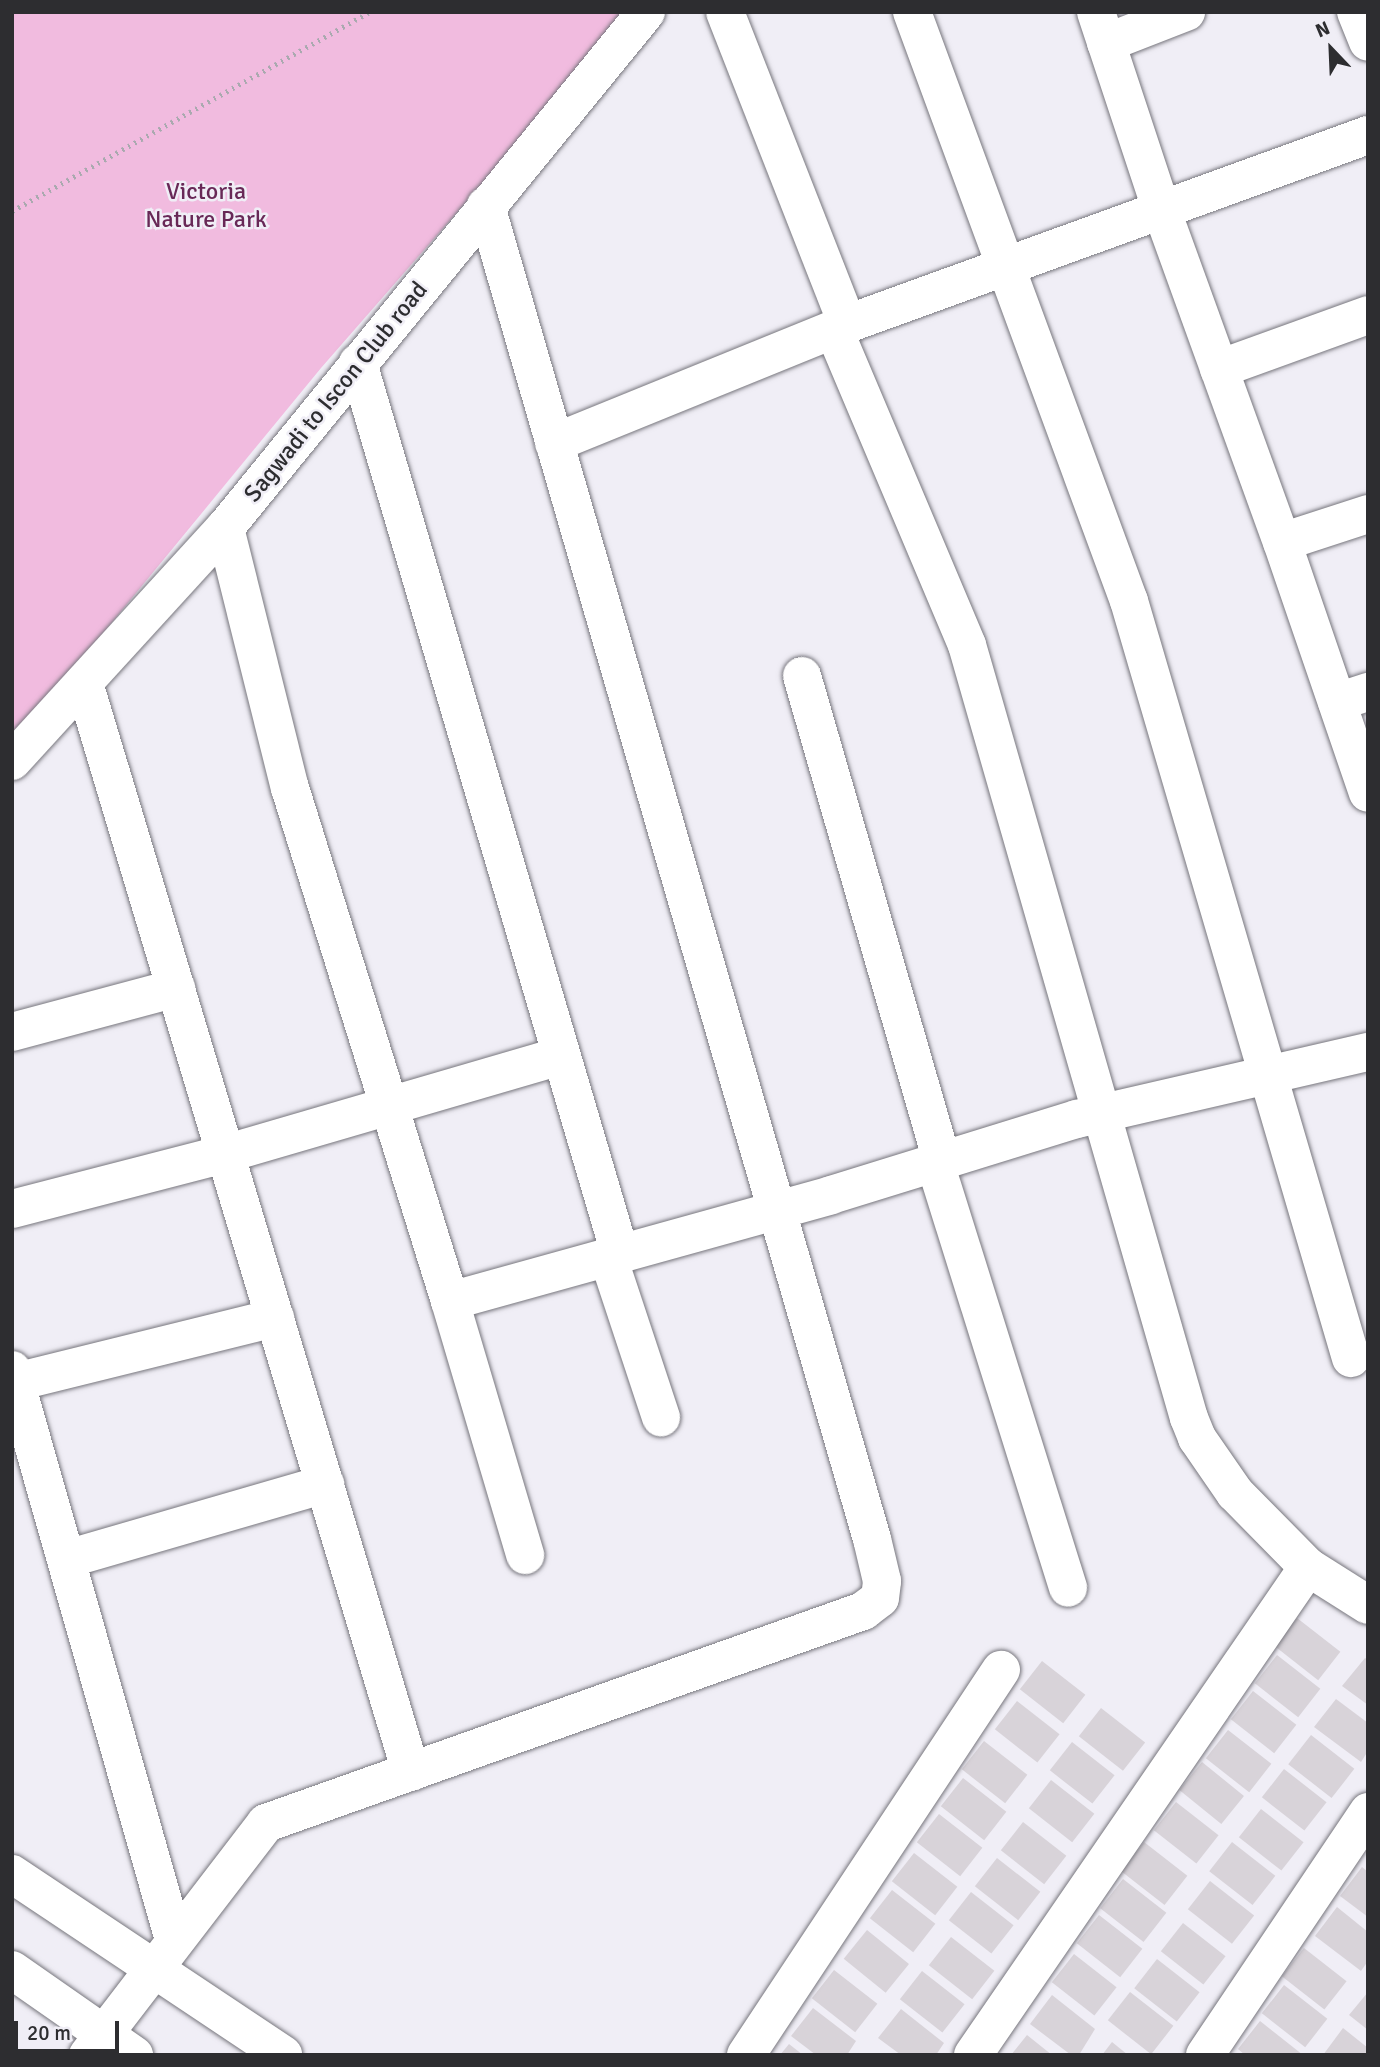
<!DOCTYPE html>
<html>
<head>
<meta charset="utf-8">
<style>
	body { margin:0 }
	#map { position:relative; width:1380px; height:2067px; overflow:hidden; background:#f0eef6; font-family:Signika,sans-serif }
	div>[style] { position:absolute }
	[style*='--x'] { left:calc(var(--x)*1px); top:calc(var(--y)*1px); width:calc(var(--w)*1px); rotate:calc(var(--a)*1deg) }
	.green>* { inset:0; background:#f1bbdf }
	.building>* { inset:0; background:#d8d3d9; transform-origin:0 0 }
	.path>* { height:4.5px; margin-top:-2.25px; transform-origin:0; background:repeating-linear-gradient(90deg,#aaa9af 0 2px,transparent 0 7px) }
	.roads { filter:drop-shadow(0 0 2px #77767d) drop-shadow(0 0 2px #77767d) }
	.minor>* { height:38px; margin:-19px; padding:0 19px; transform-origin:19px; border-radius:19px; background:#fff }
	span { translate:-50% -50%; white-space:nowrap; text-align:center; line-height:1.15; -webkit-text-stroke:5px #f0eef6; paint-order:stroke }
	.park-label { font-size:24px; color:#682857 }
	.street-label { font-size:24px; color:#2d2d30 }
	.frame { position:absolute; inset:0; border:14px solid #2d2d30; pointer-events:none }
	.north { position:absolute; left:1296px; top:14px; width:70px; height:70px; -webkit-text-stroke:5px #f0eef6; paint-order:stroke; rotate:337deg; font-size:19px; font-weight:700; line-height:28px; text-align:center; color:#2d2d30 }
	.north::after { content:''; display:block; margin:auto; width:24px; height:32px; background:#2d2d30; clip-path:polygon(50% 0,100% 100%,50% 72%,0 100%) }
	.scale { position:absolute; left:14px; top:2021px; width:105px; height:32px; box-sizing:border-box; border:4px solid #2d2d30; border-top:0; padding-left:9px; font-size:21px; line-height:24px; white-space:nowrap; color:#2d2d30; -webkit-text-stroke:5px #f0eef6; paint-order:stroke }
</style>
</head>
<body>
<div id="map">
	<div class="green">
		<i style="clip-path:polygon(12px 12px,632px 12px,321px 368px,12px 744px)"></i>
	</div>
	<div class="building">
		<i style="left:1297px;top:1618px;width:55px;height:36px;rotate:38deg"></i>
		<i style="left:1277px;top:1655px;width:55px;height:36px;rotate:38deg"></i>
		<i style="clip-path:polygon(1365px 1658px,1368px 1660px,1368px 1705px,1342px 1686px)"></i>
		<i style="left:1042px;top:1661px;width:55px;height:36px;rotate:38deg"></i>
		<i style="left:1253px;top:1691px;width:55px;height:36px;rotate:38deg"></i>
		<i style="clip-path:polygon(1336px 1699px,1368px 1723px,1368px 1751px,1361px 1762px,1314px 1727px)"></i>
		<i style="left:1017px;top:1701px;width:54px;height:36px;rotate:38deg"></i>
		<i style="left:1101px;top:1708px;width:56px;height:36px;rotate:38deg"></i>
		<i style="left:1228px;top:1730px;width:55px;height:36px;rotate:38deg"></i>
		<i style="left:1311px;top:1735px;width:55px;height:37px;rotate:38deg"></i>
		<i style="left:984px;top:1741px;width:55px;height:36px;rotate:38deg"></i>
		<i style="left:1072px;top:1742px;width:54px;height:36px;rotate:38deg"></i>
		<i style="left:1202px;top:1762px;width:54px;height:36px;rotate:39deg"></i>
		<i style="left:1284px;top:1769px;width:54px;height:36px;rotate:38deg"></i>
		<i style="left:963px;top:1778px;width:55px;height:36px;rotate:38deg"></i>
		<i style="left:1051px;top:1780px;width:55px;height:36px;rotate:38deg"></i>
		<i style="left:1176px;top:1802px;width:54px;height:36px;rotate:38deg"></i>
		<i style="left:1261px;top:1809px;width:54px;height:36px;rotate:38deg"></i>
		<i style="left:939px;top:1814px;width:55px;height:36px;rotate:38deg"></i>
		<i style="left:1023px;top:1822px;width:55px;height:36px;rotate:38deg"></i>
		<i style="left:1144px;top:1842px;width:55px;height:37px;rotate:38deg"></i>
		<i style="left:1232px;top:1842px;width:55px;height:37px;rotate:38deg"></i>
		<i style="left:914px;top:1853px;width:55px;height:36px;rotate:38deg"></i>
		<i style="left:997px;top:1858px;width:55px;height:36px;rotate:38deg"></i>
		<i style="clip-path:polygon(1362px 1867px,1368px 1872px,1368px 1917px,1340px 1896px)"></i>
		<i style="left:1123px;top:1879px;width:55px;height:37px;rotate:38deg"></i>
		<i style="left:1210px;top:1881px;width:56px;height:36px;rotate:38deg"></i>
		<i style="left:892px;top:1890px;width:55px;height:36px;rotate:38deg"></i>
		<i style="left:971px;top:1892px;width:54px;height:36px;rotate:38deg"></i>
		<i style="clip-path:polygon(1337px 1907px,1368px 1932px,1368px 1961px,1361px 1971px,1315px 1936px)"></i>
		<i style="left:1099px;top:1915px;width:55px;height:36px;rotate:38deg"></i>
		<i style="left:1183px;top:1923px;width:54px;height:36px;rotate:38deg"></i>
		<i style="left:867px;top:1930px;width:54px;height:37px;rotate:39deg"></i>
		<i style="left:951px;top:1937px;width:55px;height:36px;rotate:38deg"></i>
		<i style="left:1304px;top:1948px;width:54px;height:36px;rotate:38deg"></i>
		<i style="left:1074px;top:1954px;width:54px;height:36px;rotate:38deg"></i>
		<i style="left:1157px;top:1959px;width:54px;height:37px;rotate:38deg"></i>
		<i style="left:834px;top:1970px;width:55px;height:36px;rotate:38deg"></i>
		<i style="left:922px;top:1971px;width:54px;height:36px;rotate:38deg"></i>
		<i style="left:1284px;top:1985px;width:55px;height:36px;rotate:38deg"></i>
		<i style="left:1130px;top:1992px;width:55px;height:36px;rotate:38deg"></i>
		<i style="clip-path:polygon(1368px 1992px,1368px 2030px,1349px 2015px)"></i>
		<i style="clip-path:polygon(1052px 1995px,1095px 2029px,1079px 2055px,1071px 2055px,1030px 2024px)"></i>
		<i style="clip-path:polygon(813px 2008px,856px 2041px,847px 2055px,816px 2055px,791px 2036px)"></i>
		<i style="clip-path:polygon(901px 2009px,944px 2043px,936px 2055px,901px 2055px,878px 2038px)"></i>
		<i style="clip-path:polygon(1260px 2021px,1303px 2055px,1245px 2055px,1238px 2049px)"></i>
		<i style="clip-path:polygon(1343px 2028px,1368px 2048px,1368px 2055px,1323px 2055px)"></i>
		<i style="clip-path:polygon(1027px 2035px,1052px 2055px,1011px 2055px)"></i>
		<i style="clip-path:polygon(1112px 2042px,1128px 2055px,1102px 2055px)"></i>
		<i style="clip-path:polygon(789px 2044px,803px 2055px,780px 2055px)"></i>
	</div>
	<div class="path">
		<i style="--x:12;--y:211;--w:409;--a:-29.1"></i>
	</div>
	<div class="roads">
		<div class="minor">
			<i style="--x:725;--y:12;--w:335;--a:68.6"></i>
			<i style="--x:847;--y:324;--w:554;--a:-19.94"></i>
			<i style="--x:912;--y:12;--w:628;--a:69.78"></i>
			<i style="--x:1129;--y:601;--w:789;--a:73.66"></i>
			<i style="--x:1096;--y:12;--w:210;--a:71.7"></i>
			<i style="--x:1162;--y:211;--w:352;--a:70.1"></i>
			<i style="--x:1356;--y:12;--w:32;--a:68"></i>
			<i style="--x:1106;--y:43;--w:86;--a:-21.2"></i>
			<i style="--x:834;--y:330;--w:342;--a:67.1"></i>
			<i style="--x:967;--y:645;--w:804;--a:73.98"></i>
			<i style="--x:1189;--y:1418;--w:22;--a:68"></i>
			<i style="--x:1197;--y:1438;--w:67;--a:55.4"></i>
			<i style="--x:1235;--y:1493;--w:104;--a:45.4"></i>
			<i style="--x:358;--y:363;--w:929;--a:73.61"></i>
			<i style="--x:1219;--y:369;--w:158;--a:-19.9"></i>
			<i style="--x:554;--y:443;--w:316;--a:-22.1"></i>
			<i style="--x:1368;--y:514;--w:90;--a:162"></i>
			<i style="--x:1282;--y:542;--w:265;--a:71.1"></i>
			<i style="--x:225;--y:528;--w:268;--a:76"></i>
			<i style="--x:290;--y:788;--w:537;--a:72.68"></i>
			<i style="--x:450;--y:1301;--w:395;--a:-15.5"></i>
			<i style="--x:831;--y:1195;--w:257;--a:-17.2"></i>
			<i style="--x:1077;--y:1119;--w:299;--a:-13"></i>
			<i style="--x:802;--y:676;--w:505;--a:73.9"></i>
			<i style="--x:84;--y:683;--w:1137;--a:73.29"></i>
			<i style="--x:1337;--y:702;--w:33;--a:-18"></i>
			<i style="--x:12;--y:761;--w:316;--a:-47.6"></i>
			<i style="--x:225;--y:528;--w:666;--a:-50.79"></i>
			<i style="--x:12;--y:1032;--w:170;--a:-15"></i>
			<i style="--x:935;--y:1163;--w:445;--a:72.6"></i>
			<i style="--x:12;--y:1209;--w:220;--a:-14.5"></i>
			<i style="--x:225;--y:1154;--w:350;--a:-16.3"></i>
			<i style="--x:608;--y:1257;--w:169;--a:71.7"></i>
			<i style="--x:450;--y:1301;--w:265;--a:73.5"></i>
			<i style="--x:12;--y:1370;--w:593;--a:74.13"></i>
			<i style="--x:16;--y:1382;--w:267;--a:-13.9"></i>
			<i style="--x:67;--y:1559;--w:269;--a:-16.2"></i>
			<i style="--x:12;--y:1874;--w:326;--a:33.7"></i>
			<i style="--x:12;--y:1970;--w:149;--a:34.9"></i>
			<i style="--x:88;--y:2055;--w:292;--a:-52.5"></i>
			<i style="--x:266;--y:1823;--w:634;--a:-19.55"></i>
			<i style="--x:863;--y:1611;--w:21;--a:-37"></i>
			<i style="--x:880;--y:1598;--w:17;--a:-83"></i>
			<i style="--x:882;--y:1581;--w:43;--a:-103.4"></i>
			<i style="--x:872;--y:1539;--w:1388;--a:-106.15"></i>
			<i style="--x:746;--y:2055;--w:462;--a:-56.5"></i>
			<i style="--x:973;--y:2055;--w:592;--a:-55.53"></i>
			<i style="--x:1308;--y:1567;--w:71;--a:32.3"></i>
			<i style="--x:1205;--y:2055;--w:293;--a:-56.1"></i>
		</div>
	</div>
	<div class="park-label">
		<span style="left:206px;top:206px">Victoria<br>Nature Park</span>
	</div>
	<div class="street-label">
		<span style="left:336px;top:392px;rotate:-51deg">Sagwadi to Iscon Club road</span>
	</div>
	<div class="frame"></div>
	<div class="north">N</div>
	<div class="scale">20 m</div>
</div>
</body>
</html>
